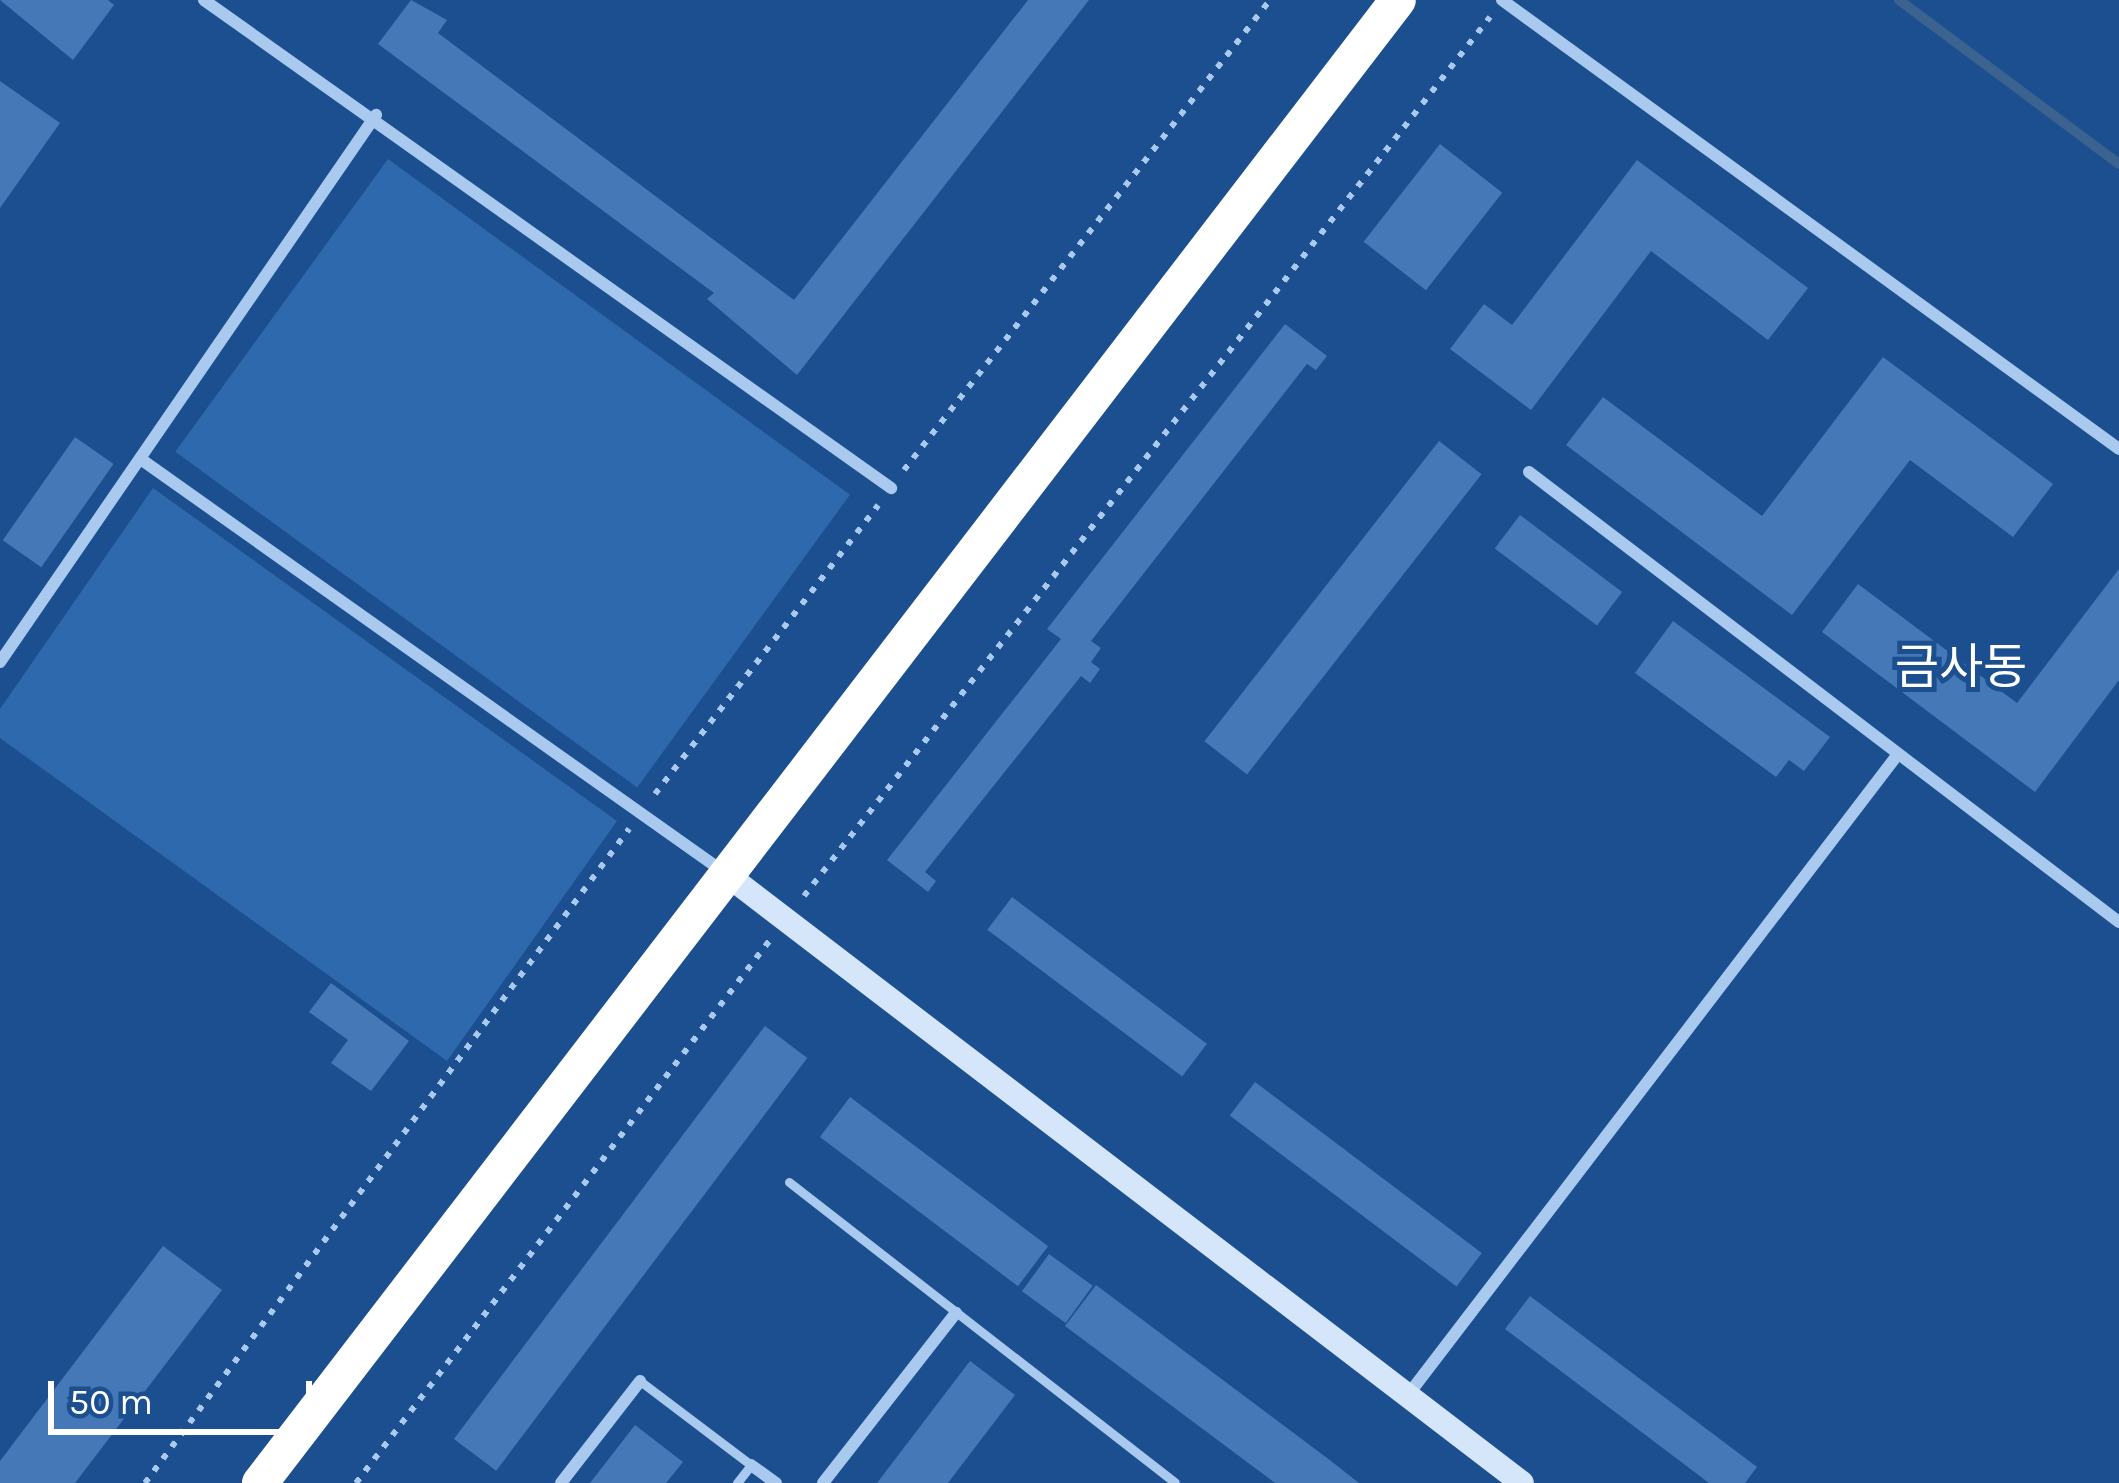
<!DOCTYPE html>
<html>
<head>
<meta charset="utf-8">
<style>
	body { margin:0 }
	#map { position:relative; width:2119px; height:1483px; overflow:hidden; background:#1b4f8f; font-family:Karla,"Noto Sans KR",sans-serif }
	div>[style] { position:absolute }
	[style*='--x'] { left:calc(var(--x)*1px); top:calc(var(--y)*1px); width:calc(var(--w)*1px); rotate:calc(var(--a)*1deg) }
	.green>* { inset:0; background:#2e69ad; transform-origin:0 0 }
	.stream>* { height:10px; margin:-5px; padding:0 5px; transform-origin:5px; border-radius:5px; background:#3c6290 }
	.building>* { inset:0; background:#4478b7; transform-origin:0 0 }
	.path>* { height:6px; margin-top:-3px; transform-origin:0; background:repeating-linear-gradient(90deg,#a9c9ee 0 6px,transparent 0 15px) }
	.lane>* { height:9px; margin:-4.5px; padding:0 4.5px; transform-origin:4.5px; border-radius:4.5px; background:#a9c9ee }
	.street>* { height:12px; margin:-6px; padding:0 6px; transform-origin:6px; border-radius:6px; background:#a9c9ee }
	.secondary>* { height:24px; margin:-12px; padding:0 12px; transform-origin:12px; border-radius:12px; background:#d6e6fa }
	.highway>* { height:36px; margin:-18px; padding:0 18px; transform-origin:18px; border-radius:18px; background:#fff }
	span { translate:-50% -50%; white-space:nowrap; text-align:center; line-height:1.15; -webkit-text-stroke:10px #1b4f8f; paint-order:stroke }
	.neighbourhood-label { font-size:48px; color:#fff }
	.scale { position:absolute; left:48px; top:1381px; width:264px; height:54px; box-sizing:border-box; border:6px solid #fff; border-top:0; padding-left:15px; font-size:36px; line-height:42px; white-space:nowrap; color:#fff; -webkit-text-stroke:9px #1b4f8f; paint-order:stroke }
</style>
</head>
<body>
<div id="map">
	<div class="green">
		<i style="left:388px;top:159px;width:571px;height:362px;rotate:36deg"></i>
		<i style="clip-path:polygon(153px 488px,617px 821px,447px 1061px,0 738px,0 709px)"></i>
	</div>
	<div class="stream">
		<i style="--x:1899;--y:0;--w:274;--a:36.7"></i>
	</div>
	<div class="building">
		<i style="clip-path:polygon(0 0,108px 0,114px 5px,73px 60px)"></i>
		<i style="clip-path:polygon(411px 0,447px 20px,438px 33px,794px 300px,1028px 0,1089px 0,797px 375px,707px 299px,714px 293px,378px 44px)"></i>
		<i style="clip-path:polygon(0 81px,60px 123px,0 208px)"></i>
		<i style="left:1440px;top:144px;width:79px;height:124px;rotate:38deg"></i>
		<i style="clip-path:polygon(1637px 160px,1808px 288px,1768px 340px,1651px 251px,1531px 410px,1450px 349px,1484px 304px,1512px 325px)"></i>
		<i style="clip-path:polygon(1285px 324px,1327px 356px,1316px 370px,1307px 364px,1091px 641px,1101px 648px,1091px 662px,1100px 669px,1090px 683px,1081px 676px,925px 872px,936px 881px,928px 892px,887px 860px,1061px 639px,1047px 629px)"></i>
		<i style="clip-path:polygon(1883px 357px,2053px 484px,2013px 537px,1910px 460px,1792px 615px,1566px 445px,1603px 397px,1762px 516px)"></i>
		<i style="left:75px;top:437px;width:47px;height:126px;rotate:35deg"></i>
		<i style="left:1439px;top:441px;width:54px;height:381px;rotate:38deg"></i>
		<i style="left:1520px;top:515px;width:128px;height:42px;rotate:37deg"></i>
		<i style="clip-path:polygon(2119px 569px,2119px 680px,2035px 792px,1822px 632px,1858px 584px,2017px 703px)"></i>
		<i style="clip-path:polygon(1673px 621px,1830px 737px,1804px 771px,1789px 760px,1776px 777px,1635px 673px)"></i>
		<i style="left:1012px;top:897px;width:244px;height:41px;rotate:37deg"></i>
		<i style="clip-path:polygon(331px 983px,409px 1041px,371px 1091px,331px 1063px,348px 1040px,309px 1012px)"></i>
		<i style="left:765px;top:1026px;width:53px;height:517px;rotate:37deg"></i>
		<i style="left:1255px;top:1082px;width:284px;height:42px;rotate:37deg"></i>
		<i style="left:850px;top:1097px;width:248px;height:50px;rotate:37deg"></i>
		<i style="clip-path:polygon(163px 1246px,222px 1290px,75px 1483px,0 1483px,0 1461px)"></i>
		<i style="left:1049px;top:1254px;width:54px;height:46px;rotate:36deg"></i>
		<i style="clip-path:polygon(1096px 1285px,1331px 1461px,1359px 1483px,1275px 1483px,1065px 1326px)"></i>
		<i style="clip-path:polygon(1530px 1296px,1757px 1467px,1745px 1483px,1709px 1483px,1505px 1329px)"></i>
		<i style="clip-path:polygon(970px 1361px,1015px 1395px,948px 1483px,877px 1483px)"></i>
		<i style="clip-path:polygon(635px 1425px,683px 1462px,666px 1483px,590px 1483px)"></i>
	</div>
	<div class="path">
		<i style="--x:904;--y:470;--w:596;--a:-52.09"></i>
		<i style="--x:655;--y:794;--w:365;--a:-52.3"></i>
		<i style="--x:804;--y:896;--w:1115;--a:-52.03"></i>
		<i style="--x:145;--y:1483;--w:814;--a:-53.5"></i>
		<i style="--x:356;--y:1483;--w:683;--a:-52.68"></i>
	</div>
	<div class="lane">
		<i style="--x:789;--y:1182;--w:489;--a:37.9"></i>
		<i style="--x:640;--y:1381;--w:139;--a:37.1"></i>
		<i style="--x:751;--y:1465;--w:23;--a:128"></i>
	</div>
	<div class="street">
		<i style="--x:204;--y:0;--w:843;--a:35.39"></i>
		<i style="--x:1502;--y:0;--w:763;--a:36.04"></i>
		<i style="--x:142;--y:460;--w:714;--a:35.31"></i>
		<i style="--x:1529;--y:472;--w:742;--a:37.33"></i>
		<i style="--x:0;--y:662;--w:664;--a:-55.5"></i>
		<i style="--x:1408;--y:1395;--w:807;--a:-52.6"></i>
		<i style="--x:751;--y:1465;--w:31;--a:36"></i>
		<i style="--x:561;--y:1483;--w:129;--a:-52.2"></i>
		<i style="--x:823;--y:1483;--w:216;--a:-52"></i>
	</div>
	<div class="secondary">
		<i style="--x:726;--y:874;--w:1002;--a:37.42"></i>
	</div>
	<div class="highway">
		<i style="--x:260;--y:1483;--w:1869;--a:-52.5"></i>
	</div>
	<div class="neighbourhood-label">
		<span style="left:1961px;top:668px">금사동</span>
	</div>
	<div class="scale">50 m</div>
</div>
</body>
</html>
